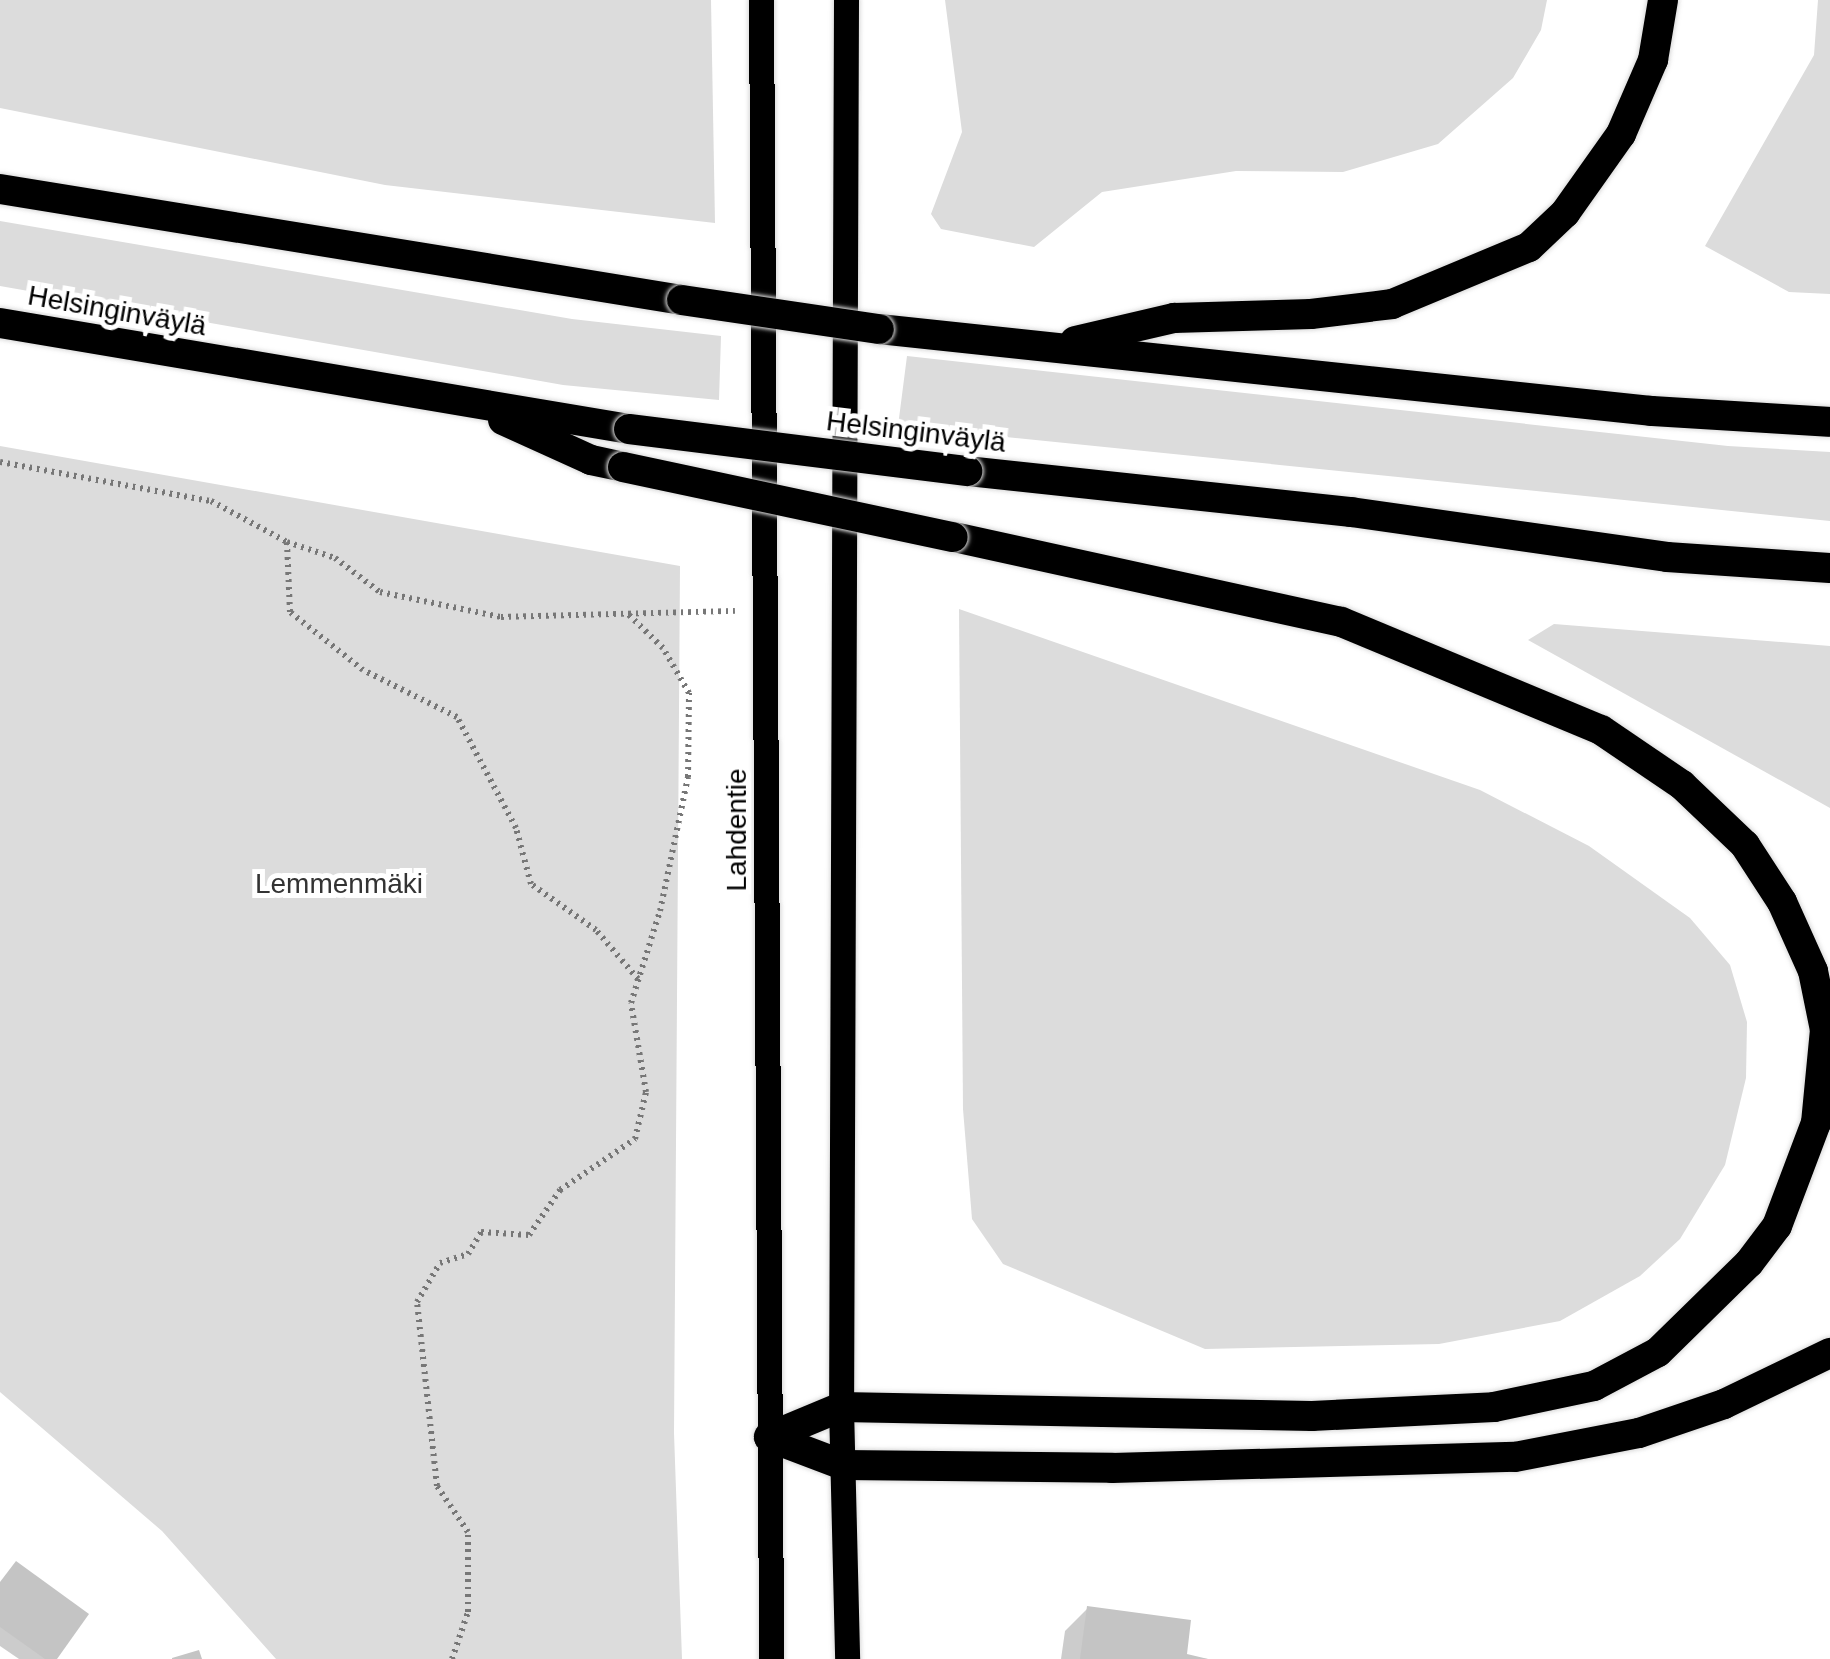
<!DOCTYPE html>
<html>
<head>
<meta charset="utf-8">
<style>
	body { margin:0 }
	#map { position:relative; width:1830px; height:1659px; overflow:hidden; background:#fff; font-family:Helvetica,sans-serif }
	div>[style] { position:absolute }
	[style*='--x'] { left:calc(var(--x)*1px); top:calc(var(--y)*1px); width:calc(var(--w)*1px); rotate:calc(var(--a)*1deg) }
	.green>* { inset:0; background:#dcdcdc }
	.shadow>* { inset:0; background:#0003 }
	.building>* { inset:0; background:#c4c4c4 }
	.path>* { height:6px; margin-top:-3px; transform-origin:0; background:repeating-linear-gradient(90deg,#777 0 2.5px,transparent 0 7.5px) }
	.roads { filter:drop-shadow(0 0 2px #dbdbdb) drop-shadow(0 0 2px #dbdbdb) }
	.major>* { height:25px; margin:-12.5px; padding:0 12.5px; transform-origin:12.5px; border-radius:12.5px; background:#000 }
	.highway>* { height:30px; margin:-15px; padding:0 15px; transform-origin:15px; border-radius:15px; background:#000 }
	.bridges { filter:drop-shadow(0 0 2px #dbdbdb) drop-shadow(0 0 2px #dbdbdb) }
	.highway-bridge>* { height:30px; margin:-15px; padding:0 15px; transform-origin:15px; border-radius:15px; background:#000 }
	span { translate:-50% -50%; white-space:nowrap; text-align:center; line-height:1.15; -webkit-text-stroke:10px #fff; paint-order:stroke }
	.street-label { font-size:28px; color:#000 }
	.park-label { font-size:28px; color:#333 }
</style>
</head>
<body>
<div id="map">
	<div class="green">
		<i style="clip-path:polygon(0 0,711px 0,715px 223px,385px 185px,0 108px)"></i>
		<i style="clip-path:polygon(945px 0,1547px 0,1541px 30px,1513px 78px,1438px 144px,1343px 172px,1236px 171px,1102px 192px,1034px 247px,941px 229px,931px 214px,962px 132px)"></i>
		<i style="clip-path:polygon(1818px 0,1830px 0,1830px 294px,1789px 292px,1705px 246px,1814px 55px)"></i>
		<i style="clip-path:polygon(0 221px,572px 319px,721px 336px,719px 400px,563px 385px,0 286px)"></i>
		<i style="clip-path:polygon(907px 356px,1728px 446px,1830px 452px,1830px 521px,898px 426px)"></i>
		<i style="clip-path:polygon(0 446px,680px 566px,674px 1433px,682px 1659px,276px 1659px,162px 1531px,0 1392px)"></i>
		<i style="clip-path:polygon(959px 609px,1480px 790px,1589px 846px,1690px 918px,1730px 965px,1747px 1022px,1746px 1078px,1725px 1165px,1680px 1239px,1640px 1276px,1560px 1321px,1439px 1344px,1205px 1349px,1003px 1264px,972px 1219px,963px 1109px)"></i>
		<i style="clip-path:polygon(1554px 624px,1830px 646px,1830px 808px,1528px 640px)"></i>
	</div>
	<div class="shadow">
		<i style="clip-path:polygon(0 1582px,54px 1659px,19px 1659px,0 1646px)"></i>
		<i style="clip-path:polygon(1088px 1608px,1184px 1656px,1208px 1659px,1061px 1659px,1065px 1631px)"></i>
	</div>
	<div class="building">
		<i style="clip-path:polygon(16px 1561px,89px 1614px,57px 1659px,45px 1659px,0 1627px,0 1582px)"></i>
		<i style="clip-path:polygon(1087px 1606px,1191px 1620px,1187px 1654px,1208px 1659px,1080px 1659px)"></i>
		<i style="clip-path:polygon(199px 1650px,202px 1659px,172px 1659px,172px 1658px)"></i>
	</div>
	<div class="path">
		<i style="--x:0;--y:462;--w:215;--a:10.5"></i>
		<i style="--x:211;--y:501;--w:86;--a:28.3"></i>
		<i style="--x:638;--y:979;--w:65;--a:-130.6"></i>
		<i style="--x:596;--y:930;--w:80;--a:-144.7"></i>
		<i style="--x:531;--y:884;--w:58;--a:-105"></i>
		<i style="--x:516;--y:828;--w:126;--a:-118"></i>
		<i style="--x:457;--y:717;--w:105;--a:-153.4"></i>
		<i style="--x:363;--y:670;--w:93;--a:-141.5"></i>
		<i style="--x:290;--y:612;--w:70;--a:-92.5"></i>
		<i style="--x:287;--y:542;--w:51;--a:18.4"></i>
		<i style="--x:335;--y:558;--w:56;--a:37.1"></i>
		<i style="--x:380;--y:592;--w:124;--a:11.7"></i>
		<i style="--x:501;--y:617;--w:234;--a:-1.5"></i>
		<i style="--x:452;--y:1659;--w:50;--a:-71.2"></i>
		<i style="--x:468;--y:1612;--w:80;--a:-90"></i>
		<i style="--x:468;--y:1532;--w:55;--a:-124"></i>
		<i style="--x:437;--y:1486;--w:185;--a:-96.2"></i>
		<i style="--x:417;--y:1302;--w:45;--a:-59.5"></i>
		<i style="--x:440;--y:1263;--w:29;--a:-18"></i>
		<i style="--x:468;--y:1254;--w:26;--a:-59"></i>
		<i style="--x:481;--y:1232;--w:48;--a:3.6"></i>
		<i style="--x:529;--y:1235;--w:55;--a:-55.4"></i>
		<i style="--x:560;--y:1190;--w:91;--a:-34.2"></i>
		<i style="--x:635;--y:1139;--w:48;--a:-76.8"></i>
		<i style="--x:646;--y:1092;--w:90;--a:-99.6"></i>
		<i style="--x:631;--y:1003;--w:96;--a:-72.5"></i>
		<i style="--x:660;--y:911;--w:137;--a:-78.2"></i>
		<i style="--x:688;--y:777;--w:84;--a:-89.3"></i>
		<i style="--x:689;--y:693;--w:52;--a:-120"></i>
		<i style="--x:663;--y:648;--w:49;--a:-135.8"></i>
	</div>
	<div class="roads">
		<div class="major">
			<i style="--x:761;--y:0;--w:1659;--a:89.65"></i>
			<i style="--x:846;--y:0;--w:1407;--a:90.2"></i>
			<i style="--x:841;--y:1407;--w:252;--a:88.6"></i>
		</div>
		<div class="highway">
			<i style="--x:0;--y:189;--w:691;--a:9.24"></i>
			<i style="--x:0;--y:323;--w:638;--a:9.57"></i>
			<i style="--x:879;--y:329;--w:776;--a:6.06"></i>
			<i style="--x:1651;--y:411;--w:179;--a:3.5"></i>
			<i style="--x:1075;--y:341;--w:102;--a:-13.1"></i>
			<i style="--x:1174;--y:318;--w:137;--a:-1.7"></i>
			<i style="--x:1311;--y:314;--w:82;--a:-7"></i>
			<i style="--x:1392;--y:304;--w:148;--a:-22.6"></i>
			<i style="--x:1529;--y:247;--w:50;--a:-43.4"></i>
			<i style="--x:1565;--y:213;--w:97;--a:-54.7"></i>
			<i style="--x:1621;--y:134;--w:81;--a:-66.6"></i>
			<i style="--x:1653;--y:60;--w:61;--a:-80.5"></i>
			<i style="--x:503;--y:420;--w:97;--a:24.4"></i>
			<i style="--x:591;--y:460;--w:33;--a:12"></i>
			<i style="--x:967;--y:471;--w:386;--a:6.1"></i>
			<i style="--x:1351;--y:512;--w:319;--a:8.1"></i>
			<i style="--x:1667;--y:557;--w:163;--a:3.9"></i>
			<i style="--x:769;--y:1437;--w:78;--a:-22.6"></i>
			<i style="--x:841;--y:1407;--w:471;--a:1.1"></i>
			<i style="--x:1312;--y:1416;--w:182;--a:-2.8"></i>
			<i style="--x:1494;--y:1407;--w:102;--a:-11.9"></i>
			<i style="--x:1594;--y:1386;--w:72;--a:-28"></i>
			<i style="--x:1658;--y:1352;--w:127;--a:-44.4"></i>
			<i style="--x:1749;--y:1263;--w:46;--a:-52.9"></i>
			<i style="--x:1777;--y:1226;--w:110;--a:-69.3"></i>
			<i style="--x:1816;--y:1123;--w:93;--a:-84.5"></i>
			<i style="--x:1825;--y:1030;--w:60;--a:-101.5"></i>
			<i style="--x:1813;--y:971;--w:76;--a:-114.2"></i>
			<i style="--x:1782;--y:902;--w:68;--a:-123"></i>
			<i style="--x:1745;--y:845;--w:87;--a:-136.4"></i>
			<i style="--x:1682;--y:785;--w:98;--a:-145.8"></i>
			<i style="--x:1601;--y:730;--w:282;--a:-157.4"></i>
			<i style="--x:1341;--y:622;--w:397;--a:-167.6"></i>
			<i style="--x:769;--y:1437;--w:79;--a:20.7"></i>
			<i style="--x:843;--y:1465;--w:269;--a:0.6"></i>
			<i style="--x:1112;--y:1468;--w:403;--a:-1.6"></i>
			<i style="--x:1515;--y:1457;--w:126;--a:-11"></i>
			<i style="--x:1639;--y:1433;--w:90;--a:-18.8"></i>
			<i style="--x:1724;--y:1404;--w:118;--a:-25.7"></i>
		</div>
	</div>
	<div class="bridges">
		<div class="highway-bridge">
			<i style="--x:682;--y:300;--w:199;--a:8.4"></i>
			<i style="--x:629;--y:429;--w:341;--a:7.1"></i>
			<i style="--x:623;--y:467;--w:337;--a:12"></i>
		</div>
	</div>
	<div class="street-label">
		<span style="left:117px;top:311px;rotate:10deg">Helsinginväylä</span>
		<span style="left:916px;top:432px;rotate:7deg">Helsinginväylä</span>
		<span style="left:737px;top:830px;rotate:-90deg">Lahdentie</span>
	</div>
	<div class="park-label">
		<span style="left:339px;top:884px">Lemmenmäki</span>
	</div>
</div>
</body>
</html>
